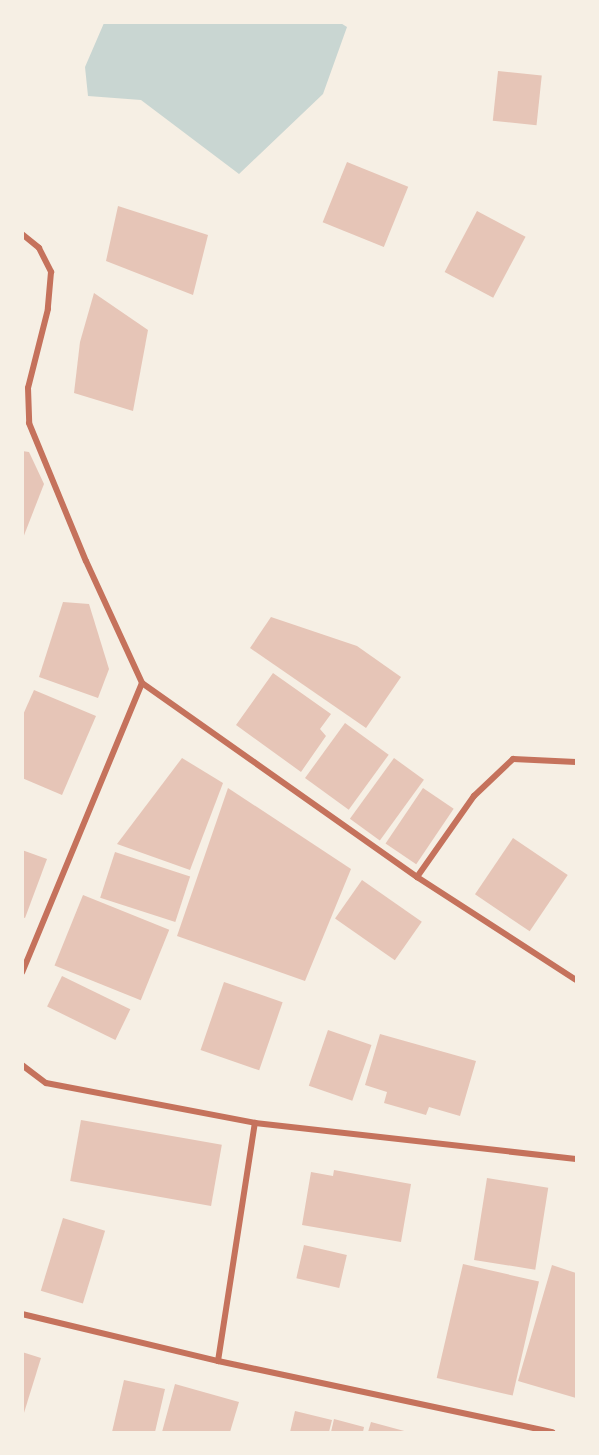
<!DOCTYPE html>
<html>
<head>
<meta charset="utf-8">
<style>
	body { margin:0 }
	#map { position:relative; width:599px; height:1455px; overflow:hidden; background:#f6efe4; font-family:"Exo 2",sans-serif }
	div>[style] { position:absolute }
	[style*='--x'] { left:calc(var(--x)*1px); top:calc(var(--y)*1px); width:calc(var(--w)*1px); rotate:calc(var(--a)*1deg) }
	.water>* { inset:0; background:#c9d6d2 }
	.building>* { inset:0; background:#e6c5b7; transform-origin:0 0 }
	.minor>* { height:6px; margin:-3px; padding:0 3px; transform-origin:3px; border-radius:3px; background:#c5725c }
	span { translate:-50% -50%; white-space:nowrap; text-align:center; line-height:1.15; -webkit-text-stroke:5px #f6efe4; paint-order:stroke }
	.frame { position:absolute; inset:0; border:24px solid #f6efe4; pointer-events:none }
</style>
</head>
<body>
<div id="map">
	<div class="water">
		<i style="clip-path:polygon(339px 22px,347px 27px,323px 94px,239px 174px,141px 100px,88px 96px,85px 67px,104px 23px)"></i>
	</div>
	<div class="building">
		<i style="left:498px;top:71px;width:44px;height:50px;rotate:6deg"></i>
		<i style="left:347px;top:162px;width:66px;height:65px;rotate:22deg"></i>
		<i style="clip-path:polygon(118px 206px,208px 235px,193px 295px,106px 261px)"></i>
		<i style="left:477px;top:211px;width:55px;height:69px;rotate:28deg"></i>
		<i style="clip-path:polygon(94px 293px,148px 330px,133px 411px,74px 393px,80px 342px)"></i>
		<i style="clip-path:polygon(22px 451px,29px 452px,44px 484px,23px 538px)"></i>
		<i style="clip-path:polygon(63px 602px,89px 604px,109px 669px,98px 698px,39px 677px)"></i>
		<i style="clip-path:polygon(271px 617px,357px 646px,401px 677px,366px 728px,250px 648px)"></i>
		<i style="clip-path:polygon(273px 673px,331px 714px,320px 729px,326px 736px,301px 772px,236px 725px)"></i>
		<i style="clip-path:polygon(34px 690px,96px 716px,62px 795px,22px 778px,22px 717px)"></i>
		<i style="left:345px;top:723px;width:54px;height:68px;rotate:36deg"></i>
		<i style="clip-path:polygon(182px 758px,223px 783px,190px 870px,117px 844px)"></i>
		<i style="left:394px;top:758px;width:37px;height:75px;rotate:36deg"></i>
		<i style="clip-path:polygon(228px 788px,351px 869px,305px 981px,177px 936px)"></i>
		<i style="left:423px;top:788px;width:37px;height:67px;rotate:34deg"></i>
		<i style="left:513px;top:838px;width:66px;height:68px;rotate:34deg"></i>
		<i style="clip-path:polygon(22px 850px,47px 859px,25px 918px,22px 917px)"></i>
		<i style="left:115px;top:852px;width:79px;height:48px;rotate:18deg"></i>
		<i style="left:362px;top:880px;width:73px;height:47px;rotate:35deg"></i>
		<i style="left:83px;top:895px;width:93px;height:76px;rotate:22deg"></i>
		<i style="left:62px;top:976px;width:76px;height:34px;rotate:26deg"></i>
		<i style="left:224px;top:982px;width:62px;height:72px;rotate:19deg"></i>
		<i style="left:328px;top:1030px;width:46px;height:59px;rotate:19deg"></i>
		<i style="clip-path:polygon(380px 1034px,476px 1061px,460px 1116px,429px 1107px,426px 1115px,384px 1103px,387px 1092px,365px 1085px)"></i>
		<i style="left:81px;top:1120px;width:143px;height:62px;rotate:10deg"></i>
		<i style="clip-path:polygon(334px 1170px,411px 1184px,401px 1242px,302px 1225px,311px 1172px,333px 1176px)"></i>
		<i style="left:487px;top:1178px;width:62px;height:83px;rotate:9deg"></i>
		<i style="left:63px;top:1218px;width:44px;height:76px;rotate:17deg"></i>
		<i style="left:304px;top:1245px;width:44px;height:34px;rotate:13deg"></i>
		<i style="left:463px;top:1264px;width:78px;height:117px;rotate:13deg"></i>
		<i style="clip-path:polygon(552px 1265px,576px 1273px,576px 1398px,518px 1381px)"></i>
		<i style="clip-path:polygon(22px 1352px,41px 1358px,23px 1416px,22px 1416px)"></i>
		<i style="clip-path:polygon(124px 1380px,165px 1389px,155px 1432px,112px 1432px)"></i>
		<i style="clip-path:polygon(175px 1384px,239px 1402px,230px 1432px,162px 1432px)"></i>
		<i style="clip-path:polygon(295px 1411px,332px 1420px,329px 1432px,290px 1432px)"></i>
		<i style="clip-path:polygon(334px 1419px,364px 1427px,363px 1432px,331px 1432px)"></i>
		<i style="clip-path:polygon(371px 1422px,408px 1432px,368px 1432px)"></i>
	</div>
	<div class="minor">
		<i style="--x:22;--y:234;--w:22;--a:39"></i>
		<i style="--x:39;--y:248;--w:27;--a:63"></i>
		<i style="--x:51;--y:272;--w:37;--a:95"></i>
		<i style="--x:48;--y:309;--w:81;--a:104.2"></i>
		<i style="--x:28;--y:388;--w:35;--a:88"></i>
		<i style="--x:29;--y:423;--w:149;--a:67.6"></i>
		<i style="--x:86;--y:561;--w:134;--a:65.3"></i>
		<i style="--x:142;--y:683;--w:313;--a:112.5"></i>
		<i style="--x:142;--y:683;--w:337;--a:35.2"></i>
		<i style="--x:417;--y:877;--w:189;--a:32.9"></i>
		<i style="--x:417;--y:877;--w:99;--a:-54.9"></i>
		<i style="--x:474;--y:796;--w:54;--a:-43.5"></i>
		<i style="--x:513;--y:759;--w:63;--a:2.7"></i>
		<i style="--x:22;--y:1065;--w:30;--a:37"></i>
		<i style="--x:46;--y:1083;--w:213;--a:10.8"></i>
		<i style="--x:255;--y:1123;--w:323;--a:6.4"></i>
		<i style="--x:22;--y:1314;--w:202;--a:13.5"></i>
		<i style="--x:218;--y:1361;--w:342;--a:12"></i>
		<i style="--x:218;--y:1361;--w:241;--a:-81.2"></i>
	</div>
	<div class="frame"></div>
</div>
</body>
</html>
